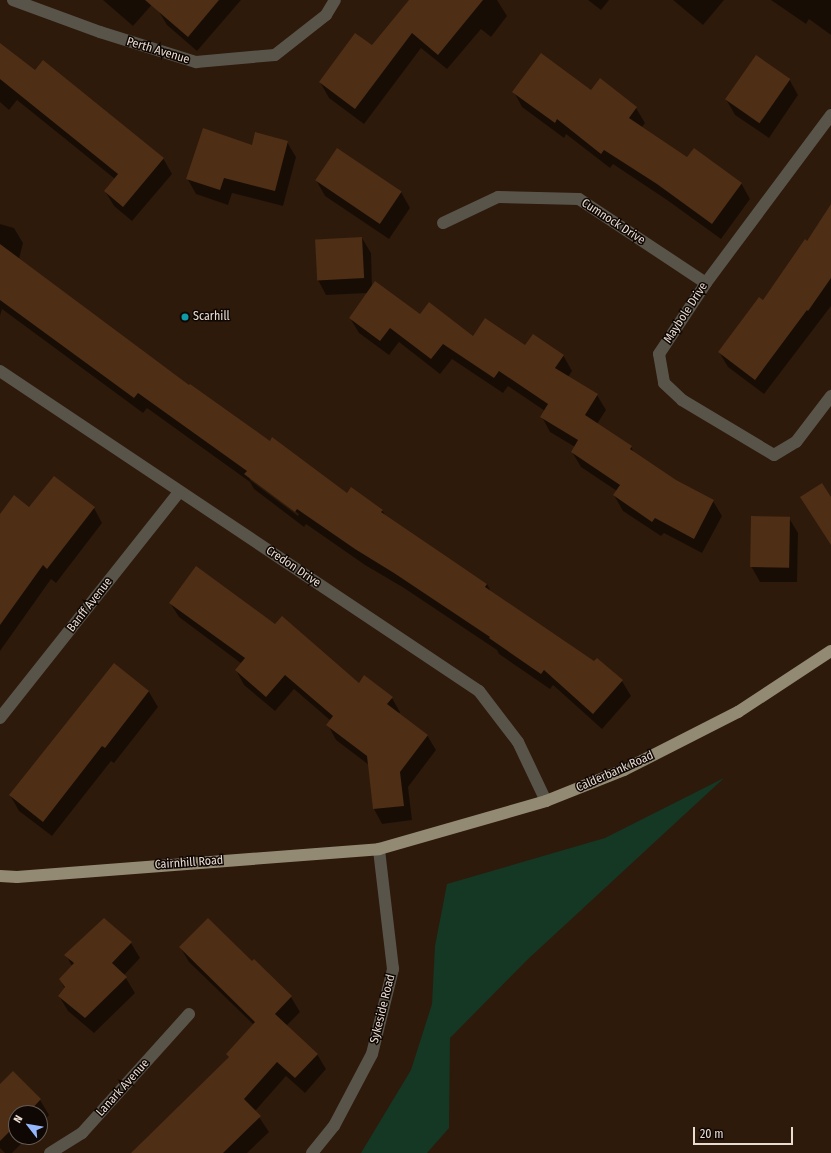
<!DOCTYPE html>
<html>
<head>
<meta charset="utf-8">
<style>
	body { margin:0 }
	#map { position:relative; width:831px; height:1153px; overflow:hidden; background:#2d1a0b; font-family:"Fira Sans Condensed",sans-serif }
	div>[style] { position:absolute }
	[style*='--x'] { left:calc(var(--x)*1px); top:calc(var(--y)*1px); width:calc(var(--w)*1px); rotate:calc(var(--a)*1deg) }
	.green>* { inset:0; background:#143824 }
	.shadow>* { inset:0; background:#0007 }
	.building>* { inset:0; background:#4e2e15; transform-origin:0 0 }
	.minor>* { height:12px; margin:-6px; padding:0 6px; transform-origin:6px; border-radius:6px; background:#59544a }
	.major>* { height:12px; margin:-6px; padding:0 6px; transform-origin:6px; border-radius:6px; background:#938a74 }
	.dots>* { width:11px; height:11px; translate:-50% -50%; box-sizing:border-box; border:2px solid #0f0703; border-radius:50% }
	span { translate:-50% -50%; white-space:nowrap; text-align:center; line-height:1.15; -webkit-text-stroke:3px #0f0703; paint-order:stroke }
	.street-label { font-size:12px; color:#e8dbd2 }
	.poi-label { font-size:12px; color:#e8dbd2 }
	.left { translate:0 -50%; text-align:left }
	.north { position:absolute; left:8px; top:1105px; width:40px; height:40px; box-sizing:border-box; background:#0f0703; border:1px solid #665c56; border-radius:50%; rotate:301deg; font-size:11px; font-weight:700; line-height:16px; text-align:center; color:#e8dbd2 }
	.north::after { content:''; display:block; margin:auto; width:14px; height:18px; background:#94b7fd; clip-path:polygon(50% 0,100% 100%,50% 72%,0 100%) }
	.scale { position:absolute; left:693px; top:1127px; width:100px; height:18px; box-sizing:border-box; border:2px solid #e8dbd2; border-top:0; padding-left:5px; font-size:12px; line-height:14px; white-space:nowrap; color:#e8dbd2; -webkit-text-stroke:3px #0f0703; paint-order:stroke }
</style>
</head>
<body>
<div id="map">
	<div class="green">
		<i style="clip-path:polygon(724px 778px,527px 960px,450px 1038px,449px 1128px,427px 1153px,361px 1153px,411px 1070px,432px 1004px,435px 946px,447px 884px,605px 838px)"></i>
	</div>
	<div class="shadow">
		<i style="clip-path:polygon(103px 0,156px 0,133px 26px)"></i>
		<i style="clip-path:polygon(166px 0,241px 0,197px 51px,167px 25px,158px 10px)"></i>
		<i style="clip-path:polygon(411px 0,497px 0,507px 16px,491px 37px,481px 29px,447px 69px,421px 48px,364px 124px,329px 98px,320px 82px,372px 47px)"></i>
		<i style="clip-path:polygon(588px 0,609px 0,601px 10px)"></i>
		<i style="clip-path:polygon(673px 0,724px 0,703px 25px)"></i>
		<i style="clip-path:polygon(771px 0,831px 0,831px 35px,809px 19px,806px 24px)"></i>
		<i style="clip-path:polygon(0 44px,35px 72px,163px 158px,172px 174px,132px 221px,114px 206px,105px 191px,115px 179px,17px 100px,9px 110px,0 102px)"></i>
		<i style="clip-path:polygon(789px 79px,798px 95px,769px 138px,735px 115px,726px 99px)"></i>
		<i style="clip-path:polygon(514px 92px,591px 92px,636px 108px,645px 123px,642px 127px,687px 158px,741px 183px,750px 199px,721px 239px,667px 200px,613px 164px,610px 168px,566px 134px,564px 138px,522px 107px)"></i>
		<i style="clip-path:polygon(287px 142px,296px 157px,283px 206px,232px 193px,228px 205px,196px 194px,187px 178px)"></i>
		<i style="clip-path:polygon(316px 180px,401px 192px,410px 208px,389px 239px,325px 196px)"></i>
		<i style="clip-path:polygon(831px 206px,831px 306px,764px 394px,728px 367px,719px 352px,764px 301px,807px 242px)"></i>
		<i style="clip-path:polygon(evenodd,0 224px,14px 228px,23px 243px,19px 259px,84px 307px,87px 311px,189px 386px,347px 494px,382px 510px,386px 517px,487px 584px,491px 592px,622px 681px,631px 696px,602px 729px,553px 685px,550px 689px,499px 654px,497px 650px,404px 588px,365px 565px,306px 524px,304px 527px,254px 489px,250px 482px,147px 408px,143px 413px,2px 309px,0 316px,0 224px,250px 477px,299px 514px,298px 516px,250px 480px,250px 477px)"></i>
		<i style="clip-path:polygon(362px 238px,371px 253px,372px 287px,420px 315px,473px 338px,526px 347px,563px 355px,572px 371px,568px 377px,597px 395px,606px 410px,597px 424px,631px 447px,634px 453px,676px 481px,713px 501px,722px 516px,702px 553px,664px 533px,661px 536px,623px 511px,614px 495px,617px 491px,581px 467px,572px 452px,575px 447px,550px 432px,542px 417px,545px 411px,508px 386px,503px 393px,452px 359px,440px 374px,399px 342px,389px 355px,359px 333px,350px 318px,368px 293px,326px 295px,318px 280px,316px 240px)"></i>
		<i style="clip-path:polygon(29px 508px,94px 508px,102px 523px,56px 583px,51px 579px,0 651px,0 515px)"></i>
		<i style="clip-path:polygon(789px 518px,798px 533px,797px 582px,760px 582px,751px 566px)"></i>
		<i style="clip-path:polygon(170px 603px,392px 698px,400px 712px,399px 714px,427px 735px,436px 750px,408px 787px,412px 820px,382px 824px,374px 809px,369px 765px,336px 740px,328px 725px,331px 721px,294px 689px,275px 711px,244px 685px,236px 670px,242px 664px,179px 617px)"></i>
		<i style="clip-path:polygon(114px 664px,149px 692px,158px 707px,114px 763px,111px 761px,52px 836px,19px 811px,10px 795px)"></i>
		<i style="clip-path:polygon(131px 943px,140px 958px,124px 975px,135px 993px,94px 1033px,68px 1011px,59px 996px,65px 989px,60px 979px,72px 966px,66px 955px)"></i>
		<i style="clip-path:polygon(180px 947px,252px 963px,254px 961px,291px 997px,300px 1012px,286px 1026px,317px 1054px,326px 1069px,305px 1093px,286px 1076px,255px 1111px,269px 1132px,247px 1153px,134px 1153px,230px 1058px,254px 1025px,189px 962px)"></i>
		<i style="clip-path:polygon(13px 1073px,40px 1100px,49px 1115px,40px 1125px,40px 1113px,16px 1113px,16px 1137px,28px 1137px,12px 1153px,5px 1153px,0 1148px,0 1086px)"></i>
	</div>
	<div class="building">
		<i style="clip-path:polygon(145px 0,219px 0,188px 37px)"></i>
		<i style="clip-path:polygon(409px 0,483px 0,438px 55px,412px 33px,355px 109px,319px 82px,355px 33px,372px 45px)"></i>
		<i style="clip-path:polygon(0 43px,35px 70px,43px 60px,164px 158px,123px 207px,104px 191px,118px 174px,0 79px)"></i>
		<i style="clip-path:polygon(541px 53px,591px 90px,600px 78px,637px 107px,629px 118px,687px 157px,694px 148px,742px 183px,712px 224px,657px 184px,604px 150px,601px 154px,557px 119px,555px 123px,512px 92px)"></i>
		<i style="left:756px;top:55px;width:42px;height:54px;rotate:35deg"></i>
		<i style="clip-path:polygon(203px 128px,252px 145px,255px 132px,288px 141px,275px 191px,224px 178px,220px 190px,186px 179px)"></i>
		<i style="left:337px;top:148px;width:78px;height:39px;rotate:34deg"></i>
		<i style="clip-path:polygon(831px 204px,831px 278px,808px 311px,807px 310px,755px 380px,718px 352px,759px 297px,763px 300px,805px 239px,807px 241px)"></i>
		<i style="left:362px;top:237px;width:41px;height:47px;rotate:87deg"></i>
		<i style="clip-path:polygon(0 244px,189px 385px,190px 384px,270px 441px,272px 437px,347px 493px,351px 487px,383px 510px,381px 512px,487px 584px,485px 587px,594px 661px,597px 658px,623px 680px,593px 714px,544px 670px,541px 674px,489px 638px,490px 637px,394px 573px,355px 549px,297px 509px,295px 512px,244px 474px,247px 471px,138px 393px,134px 398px,0 300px)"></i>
		<i style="clip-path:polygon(375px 281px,420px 314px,429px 302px,473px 336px,485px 318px,525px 345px,533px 334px,564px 355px,555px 368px,598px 394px,585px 415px,632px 446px,630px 449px,676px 480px,714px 500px,694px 539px,655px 518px,652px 522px,613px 495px,620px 485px,571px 452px,578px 440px,540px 417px,548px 404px,499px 371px,494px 378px,443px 344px,431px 359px,390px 328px,380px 341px,349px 318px)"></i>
		<i style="clip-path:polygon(54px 476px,95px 507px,47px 569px,43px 565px,0 625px,0 514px,14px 495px,29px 507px)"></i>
		<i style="clip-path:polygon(822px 483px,831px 497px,831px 545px,800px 497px)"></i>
		<i style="left:751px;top:516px;width:39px;height:51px;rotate:1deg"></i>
		<i style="clip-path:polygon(196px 566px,275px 624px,282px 616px,359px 683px,364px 675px,393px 697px,387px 704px,428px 735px,400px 772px,404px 806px,373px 809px,367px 756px,326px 725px,333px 716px,285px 675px,266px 697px,235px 670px,245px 658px,169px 603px)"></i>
		<i style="clip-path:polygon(114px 663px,149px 691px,105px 748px,102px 746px,43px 822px,9px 795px)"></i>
		<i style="clip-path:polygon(104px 918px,132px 942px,112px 963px,127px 977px,85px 1018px,58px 996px,65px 987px,59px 979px,74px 963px,64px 955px)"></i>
		<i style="clip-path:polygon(208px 918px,252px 961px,254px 959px,292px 996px,275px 1014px,318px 1054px,295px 1078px,277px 1062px,244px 1099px,261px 1116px,223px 1153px,131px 1153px,229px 1057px,226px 1054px,255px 1022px,179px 947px)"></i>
		<i style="clip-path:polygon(13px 1071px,41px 1099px,28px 1113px,16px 1113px,16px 1125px,0 1141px,0 1084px)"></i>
	</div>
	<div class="minor">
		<i style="--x:13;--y:0;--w:93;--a:20.2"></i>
		<i style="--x:100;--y:32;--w:101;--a:17.4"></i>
		<i style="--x:196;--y:62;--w:79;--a:-5.1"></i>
		<i style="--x:275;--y:55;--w:65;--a:-38.1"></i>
		<i style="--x:326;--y:15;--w:17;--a:-59"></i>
		<i style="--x:831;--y:115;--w:209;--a:126.7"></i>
		<i style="--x:706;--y:283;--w:85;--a:123.5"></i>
		<i style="--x:659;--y:354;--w:29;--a:80"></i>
		<i style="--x:664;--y:383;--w:25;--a:43"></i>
		<i style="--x:682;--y:400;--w:107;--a:30.9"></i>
		<i style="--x:774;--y:455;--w:26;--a:-31"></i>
		<i style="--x:796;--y:442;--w:58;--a:-52.7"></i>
		<i style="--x:443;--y:223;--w:61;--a:-25.3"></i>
		<i style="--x:498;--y:197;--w:81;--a:1.4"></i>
		<i style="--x:579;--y:199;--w:152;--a:33.5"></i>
		<i style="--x:0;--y:371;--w:576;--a:33.75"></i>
		<i style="--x:479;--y:691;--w:64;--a:52.6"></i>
		<i style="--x:518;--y:742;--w:65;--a:64.6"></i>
		<i style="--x:0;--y:718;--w:288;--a:-51.6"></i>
		<i style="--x:50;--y:1153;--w:38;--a:-32"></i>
		<i style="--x:82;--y:1133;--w:160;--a:-48"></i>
		<i style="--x:312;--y:1153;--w:35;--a:-51"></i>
		<i style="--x:334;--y:1126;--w:81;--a:-62.2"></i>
		<i style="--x:372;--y:1054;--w:88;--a:-76.1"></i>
		<i style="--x:393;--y:969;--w:121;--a:-96.7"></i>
	</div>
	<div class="major">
		<i style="--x:0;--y:876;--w:17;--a:3"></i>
		<i style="--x:17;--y:877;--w:363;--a:-4.4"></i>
		<i style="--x:379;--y:849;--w:174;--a:-16"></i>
		<i style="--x:546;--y:801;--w:84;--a:-21.7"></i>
		<i style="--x:624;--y:770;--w:128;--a:-27"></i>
		<i style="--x:738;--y:712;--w:111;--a:-33.3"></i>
	</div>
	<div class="dots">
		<i style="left:185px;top:317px;background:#0f9aa8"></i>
	</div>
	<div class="street-label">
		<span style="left:158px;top:51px;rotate:17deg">Perth Avenue</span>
		<span style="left:613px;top:222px;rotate:33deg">Cumnock Drive</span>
		<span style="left:686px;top:313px;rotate:-57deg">Maybole Drive</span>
		<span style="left:293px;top:567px;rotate:34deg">Credon Drive</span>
		<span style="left:90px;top:605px;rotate:-52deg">Banff Avenue</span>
		<span style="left:615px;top:772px;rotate:-24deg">Calderbank Road</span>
		<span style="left:189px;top:863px;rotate:-4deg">Cairnhill Road</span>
		<span style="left:383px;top:1009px;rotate:-76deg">Sykeside Road</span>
		<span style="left:123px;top:1088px;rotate:-48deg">Lanark Avenue</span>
	</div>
	<div class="poi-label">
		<span class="left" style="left:193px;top:317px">Scarhill</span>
	</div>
	<div class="north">N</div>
	<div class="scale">20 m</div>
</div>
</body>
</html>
